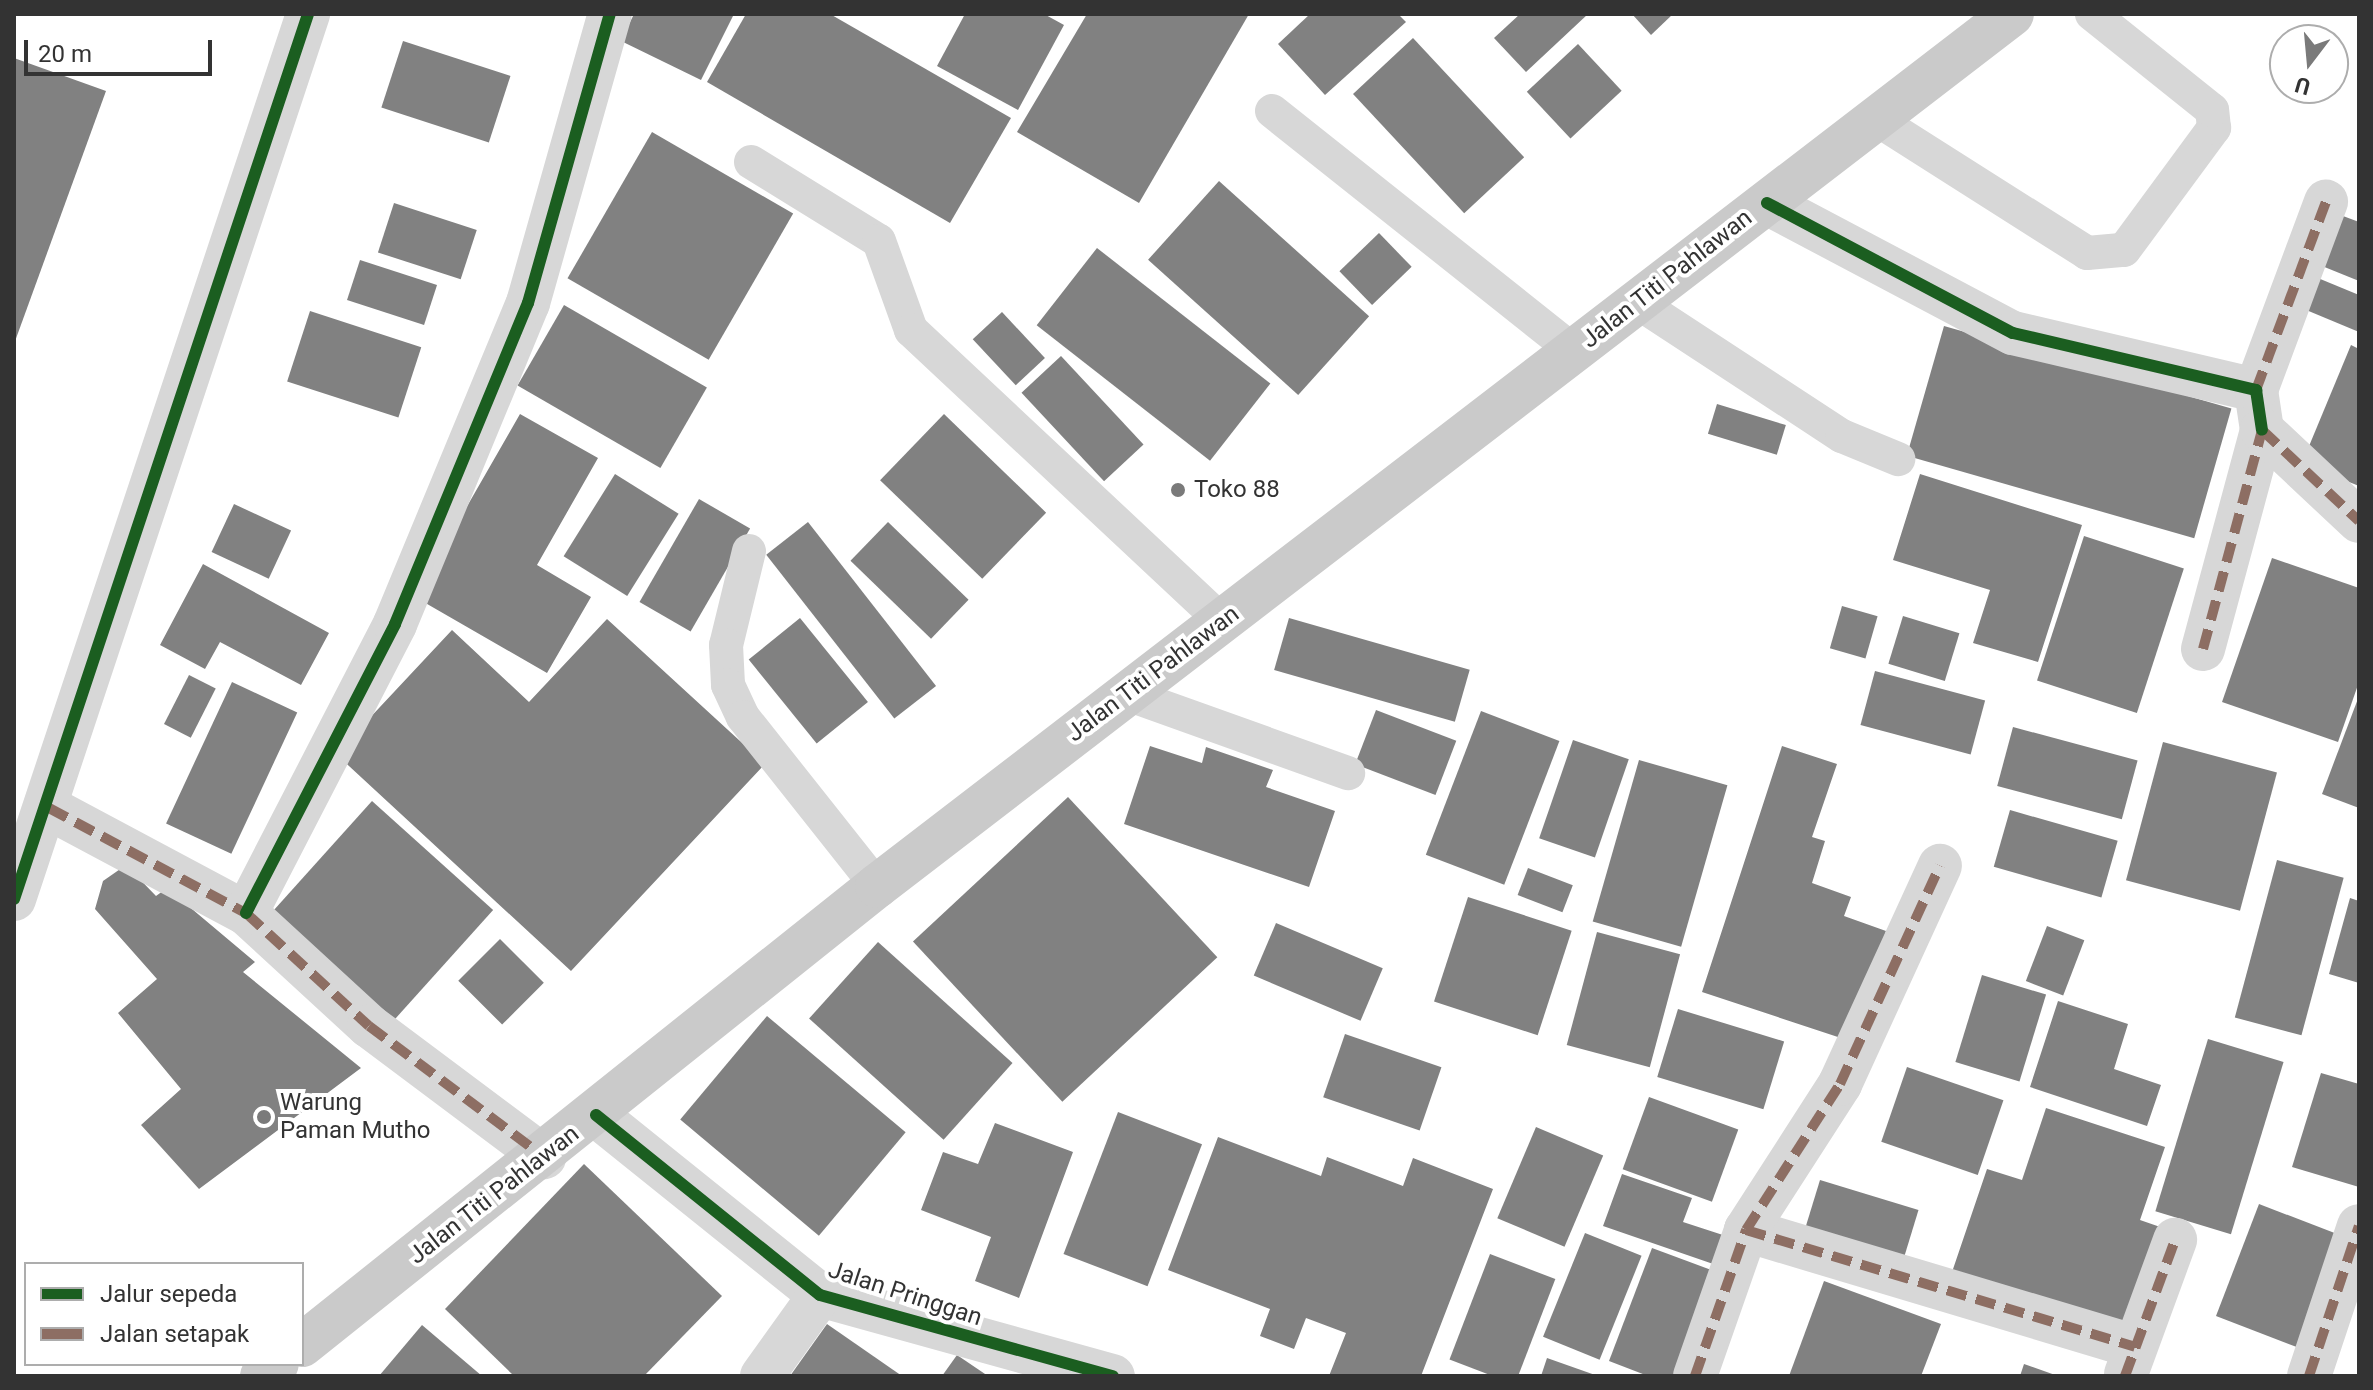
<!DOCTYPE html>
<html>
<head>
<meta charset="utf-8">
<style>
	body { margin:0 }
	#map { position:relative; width:2373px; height:1390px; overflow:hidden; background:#fff; font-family:Roboto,sans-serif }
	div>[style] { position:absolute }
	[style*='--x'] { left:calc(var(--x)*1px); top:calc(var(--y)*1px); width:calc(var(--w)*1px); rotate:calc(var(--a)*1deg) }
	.building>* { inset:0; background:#818181; transform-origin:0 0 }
	.service>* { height:34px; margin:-17px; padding:0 17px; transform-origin:17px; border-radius:17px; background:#d7d7d7 }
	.minor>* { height:44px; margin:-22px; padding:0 22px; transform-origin:22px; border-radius:22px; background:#d7d7d7 }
	.primary>* { height:44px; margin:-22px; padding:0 22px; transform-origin:22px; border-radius:22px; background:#cacaca }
	.quiet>* { height:10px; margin-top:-5px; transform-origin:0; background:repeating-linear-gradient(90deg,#8d6e63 0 20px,transparent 0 30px) }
	.cycleway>* { height:12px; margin:-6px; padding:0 6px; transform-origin:6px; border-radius:6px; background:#1b5e20 }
	.dots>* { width:22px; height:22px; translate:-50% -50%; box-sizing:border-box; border:4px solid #fff; border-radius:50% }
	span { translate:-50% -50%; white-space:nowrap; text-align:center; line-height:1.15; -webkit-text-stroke:8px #fff; paint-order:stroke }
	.street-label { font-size:24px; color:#333 }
	.poi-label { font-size:24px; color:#333 }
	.left { translate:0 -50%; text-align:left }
	.frame { position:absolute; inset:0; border:16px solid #333; pointer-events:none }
	.legend { position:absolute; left:24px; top:1262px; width:280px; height:104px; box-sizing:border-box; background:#fff; border:2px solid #adadad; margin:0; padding:10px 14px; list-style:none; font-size:24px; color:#333 }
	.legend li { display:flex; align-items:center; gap:16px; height:40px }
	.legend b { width:40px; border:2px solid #adadad }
	.north { position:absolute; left:2269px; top:24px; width:80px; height:80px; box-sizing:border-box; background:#fff; border:2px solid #adadad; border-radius:50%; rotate:196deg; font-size:22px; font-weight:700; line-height:32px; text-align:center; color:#333 }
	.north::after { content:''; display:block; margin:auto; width:28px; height:36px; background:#7a7a7a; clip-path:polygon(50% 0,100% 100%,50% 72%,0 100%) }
	.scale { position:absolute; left:24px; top:40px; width:188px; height:36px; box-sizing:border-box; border:4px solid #333; border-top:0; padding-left:10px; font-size:24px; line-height:28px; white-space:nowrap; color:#333; -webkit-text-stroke:6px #fff; paint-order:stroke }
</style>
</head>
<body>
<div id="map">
	<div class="building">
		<i style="clip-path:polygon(634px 14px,734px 14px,701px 80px,621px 41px)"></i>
		<i style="clip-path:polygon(746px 14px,830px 14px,1011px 118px,950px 223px,707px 82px)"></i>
		<i style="clip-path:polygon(965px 14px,1044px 14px,1064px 25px,1018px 110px,937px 66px)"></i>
		<i style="clip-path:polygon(1087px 14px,1249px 14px,1139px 203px,1017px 132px)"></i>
		<i style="clip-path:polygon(1310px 14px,1398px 14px,1406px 22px,1325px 95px,1278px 44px)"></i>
		<i style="clip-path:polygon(1520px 14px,1588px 14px,1526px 72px,1494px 38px)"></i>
		<i style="clip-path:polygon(1632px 14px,1673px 14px,1651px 35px)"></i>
		<i style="left:1413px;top:38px;width:163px;height:82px;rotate:47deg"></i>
		<i style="left:403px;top:41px;width:113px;height:70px;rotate:18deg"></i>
		<i style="left:1578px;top:44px;width:64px;height:70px;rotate:47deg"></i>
		<i style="clip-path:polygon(14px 58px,106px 91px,14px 344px)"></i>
		<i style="left:652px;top:132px;width:163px;height:169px;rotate:30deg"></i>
		<i style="left:1219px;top:181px;width:202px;height:106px;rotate:42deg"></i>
		<i style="left:394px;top:203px;width:87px;height:52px;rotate:18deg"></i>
		<i style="clip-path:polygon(2343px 216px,2359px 222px,2359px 281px,2322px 266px)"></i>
		<i style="left:1379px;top:233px;width:47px;height:55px;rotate:46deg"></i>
		<i style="left:1097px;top:248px;width:220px;height:98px;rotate:38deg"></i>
		<i style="left:360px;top:260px;width:81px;height:42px;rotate:18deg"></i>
		<i style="clip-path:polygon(2313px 276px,2359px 295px,2359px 332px,2299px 307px)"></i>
		<i style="left:564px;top:305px;width:165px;height:93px;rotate:30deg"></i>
		<i style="left:310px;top:311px;width:117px;height:74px;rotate:18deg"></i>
		<i style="left:1002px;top:312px;width:63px;height:40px;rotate:47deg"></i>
		<i style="left:1944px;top:326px;width:299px;height:135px;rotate:16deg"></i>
		<i style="clip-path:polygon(2351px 345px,2359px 349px,2359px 486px,2302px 463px)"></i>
		<i style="left:1061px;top:356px;width:121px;height:54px;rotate:47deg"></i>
		<i style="left:1717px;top:404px;width:72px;height:31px;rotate:17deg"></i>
		<i style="clip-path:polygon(520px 414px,598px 458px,537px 565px,591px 597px,547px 673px,415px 597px)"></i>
		<i style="left:944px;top:414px;width:142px;height:92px;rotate:44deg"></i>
		<i style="left:615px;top:474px;width:75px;height:97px;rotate:32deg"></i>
		<i style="clip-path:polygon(1920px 474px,2082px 525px,2038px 662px,1973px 643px,1990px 590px,1893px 560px)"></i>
		<i style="left:699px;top:499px;width:59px;height:119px;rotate:30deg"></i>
		<i style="left:234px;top:504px;width:63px;height:53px;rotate:25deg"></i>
		<i style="left:808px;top:522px;width:208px;height:53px;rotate:52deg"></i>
		<i style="left:888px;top:522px;width:112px;height:54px;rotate:44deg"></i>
		<i style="left:2084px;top:536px;width:105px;height:152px;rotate:18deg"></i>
		<i style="clip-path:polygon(2272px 558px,2359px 588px,2359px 682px,2338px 742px,2222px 702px)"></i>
		<i style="clip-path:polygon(203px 564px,329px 633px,301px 685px,220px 642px,205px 669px,160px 645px)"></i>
		<i style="left:1842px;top:606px;width:37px;height:44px;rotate:16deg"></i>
		<i style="left:1903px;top:616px;width:59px;height:50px;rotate:17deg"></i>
		<i style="left:800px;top:618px;width:108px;height:66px;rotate:51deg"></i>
		<i style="left:1289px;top:618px;width:188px;height:54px;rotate:16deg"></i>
		<i style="clip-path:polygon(607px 619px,765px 764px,571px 971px,336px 754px,452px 630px,529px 702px)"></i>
		<i style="left:1875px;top:671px;width:114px;height:56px;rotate:15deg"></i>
		<i style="left:189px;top:675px;width:30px;height:55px;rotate:27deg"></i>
		<i style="left:232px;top:682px;width:72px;height:156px;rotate:25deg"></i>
		<i style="clip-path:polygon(2359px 696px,2359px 808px,2322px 794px)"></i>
		<i style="left:1376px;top:710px;width:86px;height:58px;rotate:21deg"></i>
		<i style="left:1481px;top:711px;width:84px;height:154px;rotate:21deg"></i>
		<i style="left:2013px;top:727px;width:129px;height:61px;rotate:15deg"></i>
		<i style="left:1573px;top:740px;width:59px;height:104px;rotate:19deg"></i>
		<i style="left:2163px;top:742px;width:118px;height:143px;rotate:15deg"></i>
		<i style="clip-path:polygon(1150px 746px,1202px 763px,1206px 747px,1273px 770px,1266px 787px,1335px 811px,1309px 887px,1124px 824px)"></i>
		<i style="clip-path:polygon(1782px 746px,1837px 764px,1812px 837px,1825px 841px,1812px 883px,1851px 897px,1844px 916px,1886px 931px,1850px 1041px,1702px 992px)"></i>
		<i style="left:1639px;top:760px;width:92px;height:168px;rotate:16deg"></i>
		<i style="left:1068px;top:797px;width:219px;height:212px;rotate:47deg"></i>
		<i style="left:372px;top:801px;width:163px;height:162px;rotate:42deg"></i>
		<i style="left:2010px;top:810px;width:112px;height:59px;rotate:16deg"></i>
		<i style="left:2277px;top:860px;width:69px;height:163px;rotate:15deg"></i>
		<i style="clip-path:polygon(126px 865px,156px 896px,167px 888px,255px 962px,243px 972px,361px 1068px,199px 1189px,141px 1125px,181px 1089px,118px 1013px,157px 979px,95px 909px,103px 881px)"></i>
		<i style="left:1528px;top:868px;width:48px;height:29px;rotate:21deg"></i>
		<i style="left:1468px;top:897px;width:109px;height:110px;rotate:18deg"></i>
		<i style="clip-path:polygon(2350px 898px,2359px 901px,2359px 983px,2329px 974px)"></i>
		<i style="left:1276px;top:923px;width:116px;height:57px;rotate:23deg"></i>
		<i style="left:2047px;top:926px;width:40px;height:59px;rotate:21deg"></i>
		<i style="left:1597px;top:932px;width:86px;height:117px;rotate:15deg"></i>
		<i style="left:500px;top:939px;width:62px;height:59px;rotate:45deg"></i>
		<i style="left:878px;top:942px;width:181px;height:103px;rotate:42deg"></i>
		<i style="left:1982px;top:975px;width:67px;height:91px;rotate:17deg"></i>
		<i style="clip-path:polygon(2058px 1001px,2128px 1024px,2114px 1069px,2161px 1085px,2147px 1126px,2030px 1087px)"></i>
		<i style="left:1678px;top:1009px;width:111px;height:71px;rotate:17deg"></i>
		<i style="left:767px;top:1016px;width:181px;height:135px;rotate:40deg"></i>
		<i style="left:1345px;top:1034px;width:102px;height:67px;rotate:19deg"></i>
		<i style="left:2208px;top:1039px;width:79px;height:180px;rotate:17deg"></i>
		<i style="left:1907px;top:1067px;width:102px;height:79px;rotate:19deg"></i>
		<i style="clip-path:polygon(2321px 1073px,2359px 1084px,2359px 1187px,2292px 1167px)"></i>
		<i style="left:1649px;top:1097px;width:95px;height:77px;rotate:20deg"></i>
		<i style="clip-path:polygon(2046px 1108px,2165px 1147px,2140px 1220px,2166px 1229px,2130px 1335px,1951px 1275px,1987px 1169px,2022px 1180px)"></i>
		<i style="left:1118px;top:1112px;width:90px;height:152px;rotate:21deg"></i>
		<i style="clip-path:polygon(995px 1123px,1073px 1152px,1019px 1298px,975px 1281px,991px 1237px,921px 1210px,943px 1152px,978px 1164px)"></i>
		<i style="left:1536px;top:1127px;width:73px;height:99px;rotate:23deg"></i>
		<i style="clip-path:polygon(1218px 1137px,1321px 1176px,1327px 1157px,1403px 1186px,1413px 1158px,1493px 1189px,1421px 1376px,1329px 1376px,1346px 1333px,1306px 1318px,1294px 1349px,1260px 1336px,1270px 1309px,1168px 1270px)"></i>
		<i style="clip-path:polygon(584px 1164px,722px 1296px,644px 1376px,514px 1376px,445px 1309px)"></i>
		<i style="clip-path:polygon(1622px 1174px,1692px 1198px,1683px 1222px,1729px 1237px,1719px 1266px,1603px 1226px)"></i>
		<i style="left:1820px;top:1180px;width:103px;height:68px;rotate:17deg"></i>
		<i style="left:2259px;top:1204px;width:90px;height:120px;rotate:21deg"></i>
		<i style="left:1585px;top:1233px;width:61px;height:112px;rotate:22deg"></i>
		<i style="clip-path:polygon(1652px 1248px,1714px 1271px,1674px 1376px,1648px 1376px,1609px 1361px)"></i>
		<i style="left:1490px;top:1254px;width:70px;height:113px;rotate:21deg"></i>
		<i style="clip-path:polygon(1824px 1281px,1941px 1324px,1921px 1376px,1789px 1376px)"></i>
		<i style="clip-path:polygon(827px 1324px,902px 1376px,790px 1376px)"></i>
		<i style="clip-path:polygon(422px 1325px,482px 1376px,379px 1376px)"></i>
		<i style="clip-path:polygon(957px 1355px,988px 1376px,942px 1376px)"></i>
		<i style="clip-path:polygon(1547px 1358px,1598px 1376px,1541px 1376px)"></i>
		<i style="clip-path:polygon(2024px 1364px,2058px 1376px,2020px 1376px)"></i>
	</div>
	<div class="service">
		<i style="--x:1272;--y:111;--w:386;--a:38.5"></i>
		<i style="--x:1876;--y:119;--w:250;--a:32.4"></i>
		<i style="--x:2087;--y:253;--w:37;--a:-5"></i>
		<i style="--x:2124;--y:250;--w:152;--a:-53.6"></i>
		<i style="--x:2214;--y:128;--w:18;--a:-96"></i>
		<i style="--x:2212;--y:110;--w:154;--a:-141.3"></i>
		<i style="--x:751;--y:162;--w:150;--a:31.7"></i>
		<i style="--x:879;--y:241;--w:95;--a:70.2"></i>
		<i style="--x:911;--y:330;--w:426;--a:43.1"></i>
		<i style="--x:1637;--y:302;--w:245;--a:33.2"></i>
		<i style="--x:1842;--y:436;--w:61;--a:22.3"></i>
		<i style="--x:749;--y:551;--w:97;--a:103.7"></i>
		<i style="--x:726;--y:645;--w:40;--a:87.1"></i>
		<i style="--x:728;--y:685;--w:35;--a:65"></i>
		<i style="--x:743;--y:717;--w:216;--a:51.6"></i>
		<i style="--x:1127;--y:694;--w:235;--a:19.7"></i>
	</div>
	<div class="minor">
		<i style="--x:1767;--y:203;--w:278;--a:27.9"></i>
		<i style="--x:2013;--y:333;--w:250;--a:13.2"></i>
		<i style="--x:2256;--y:390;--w:40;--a:81.5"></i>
		<i style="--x:2256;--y:390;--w:201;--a:-69.6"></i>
		<i style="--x:2203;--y:649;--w:227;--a:-74.9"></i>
		<i style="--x:2262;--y:430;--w:133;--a:43.2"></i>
		<i style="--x:49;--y:808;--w:223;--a:28.1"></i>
		<i style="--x:246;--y:913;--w:167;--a:42.6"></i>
		<i style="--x:369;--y:1026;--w:219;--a:36.8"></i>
		<i style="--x:14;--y:899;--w:933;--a:-71.62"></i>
		<i style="--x:246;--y:913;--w:325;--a:-62.7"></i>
		<i style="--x:395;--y:624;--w:347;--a:-67.5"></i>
		<i style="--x:528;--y:303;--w:300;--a:-74.2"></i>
		<i style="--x:596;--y:1115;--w:287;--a:38.8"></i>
		<i style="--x:820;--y:1295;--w:304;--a:15.5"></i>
		<i style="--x:1746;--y:1230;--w:406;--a:16.7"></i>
		<i style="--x:2126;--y:1374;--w:143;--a:-69.9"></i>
		<i style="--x:762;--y:1376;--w:100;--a:-54.4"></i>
		<i style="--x:1695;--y:1376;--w:155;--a:-70.7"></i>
		<i style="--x:1746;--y:1230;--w:174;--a:-57.2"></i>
		<i style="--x:1840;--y:1084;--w:240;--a:-65.4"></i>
		<i style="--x:2309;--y:1376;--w:158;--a:-71.6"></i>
	</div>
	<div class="primary">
		<i style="--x:302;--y:1345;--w:736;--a:-38.6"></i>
		<i style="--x:877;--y:886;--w:1431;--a:-37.53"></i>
		<i style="--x:262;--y:1376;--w:19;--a:-39"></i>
	</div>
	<div class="quiet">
		<i style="--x:2256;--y:390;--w:201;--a:-69.6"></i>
		<i style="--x:2203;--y:649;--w:227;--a:-74.9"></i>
		<i style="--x:2262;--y:430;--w:133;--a:43.2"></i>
		<i style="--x:49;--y:808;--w:223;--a:28.1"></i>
		<i style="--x:246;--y:913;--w:167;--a:42.6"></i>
		<i style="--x:369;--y:1026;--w:219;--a:36.8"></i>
		<i style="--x:1746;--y:1230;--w:406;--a:16.7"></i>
		<i style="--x:1695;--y:1376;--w:155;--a:-70.7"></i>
		<i style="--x:1746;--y:1230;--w:174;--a:-57.2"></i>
		<i style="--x:1840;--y:1084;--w:240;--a:-65.4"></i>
		<i style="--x:2125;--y:1376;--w:145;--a:-69.8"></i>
		<i style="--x:2309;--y:1376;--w:158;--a:-71.6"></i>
	</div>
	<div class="cycleway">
		<i style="--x:1767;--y:203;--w:278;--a:27.9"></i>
		<i style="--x:2013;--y:333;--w:250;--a:13.2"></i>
		<i style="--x:2256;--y:390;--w:40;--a:81.5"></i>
		<i style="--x:14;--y:899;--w:933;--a:-71.62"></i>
		<i style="--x:246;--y:913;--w:325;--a:-62.7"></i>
		<i style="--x:395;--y:624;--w:347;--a:-67.5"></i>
		<i style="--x:528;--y:303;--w:300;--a:-74.2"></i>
		<i style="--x:596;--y:1115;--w:287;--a:38.8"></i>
		<i style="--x:820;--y:1295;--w:304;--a:15.5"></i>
	</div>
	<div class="dots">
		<i style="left:1178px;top:490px;background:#7a7a7a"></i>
		<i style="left:264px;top:1117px;background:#7a7a7a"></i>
	</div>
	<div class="street-label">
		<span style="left:1667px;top:279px;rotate:-38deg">Jalan Titi Pahlawan</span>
		<span style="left:1153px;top:674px;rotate:-37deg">Jalan Titi Pahlawan</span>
		<span style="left:494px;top:1195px;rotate:-38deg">Jalan Titi Pahlawan</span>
		<span style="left:905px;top:1294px;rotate:18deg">Jalan Pringgan</span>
	</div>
	<div class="poi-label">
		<span class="left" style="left:1194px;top:490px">Toko 88</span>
		<span class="left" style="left:280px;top:1117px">Warung<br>Paman Mutho</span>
	</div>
	<div class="frame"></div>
	<ul class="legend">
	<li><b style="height:10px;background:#1b5e20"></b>Jalur sepeda</li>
	<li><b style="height:10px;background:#8d6e63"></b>Jalan setapak</li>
	</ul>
	<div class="north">U</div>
	<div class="scale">20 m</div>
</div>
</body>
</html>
